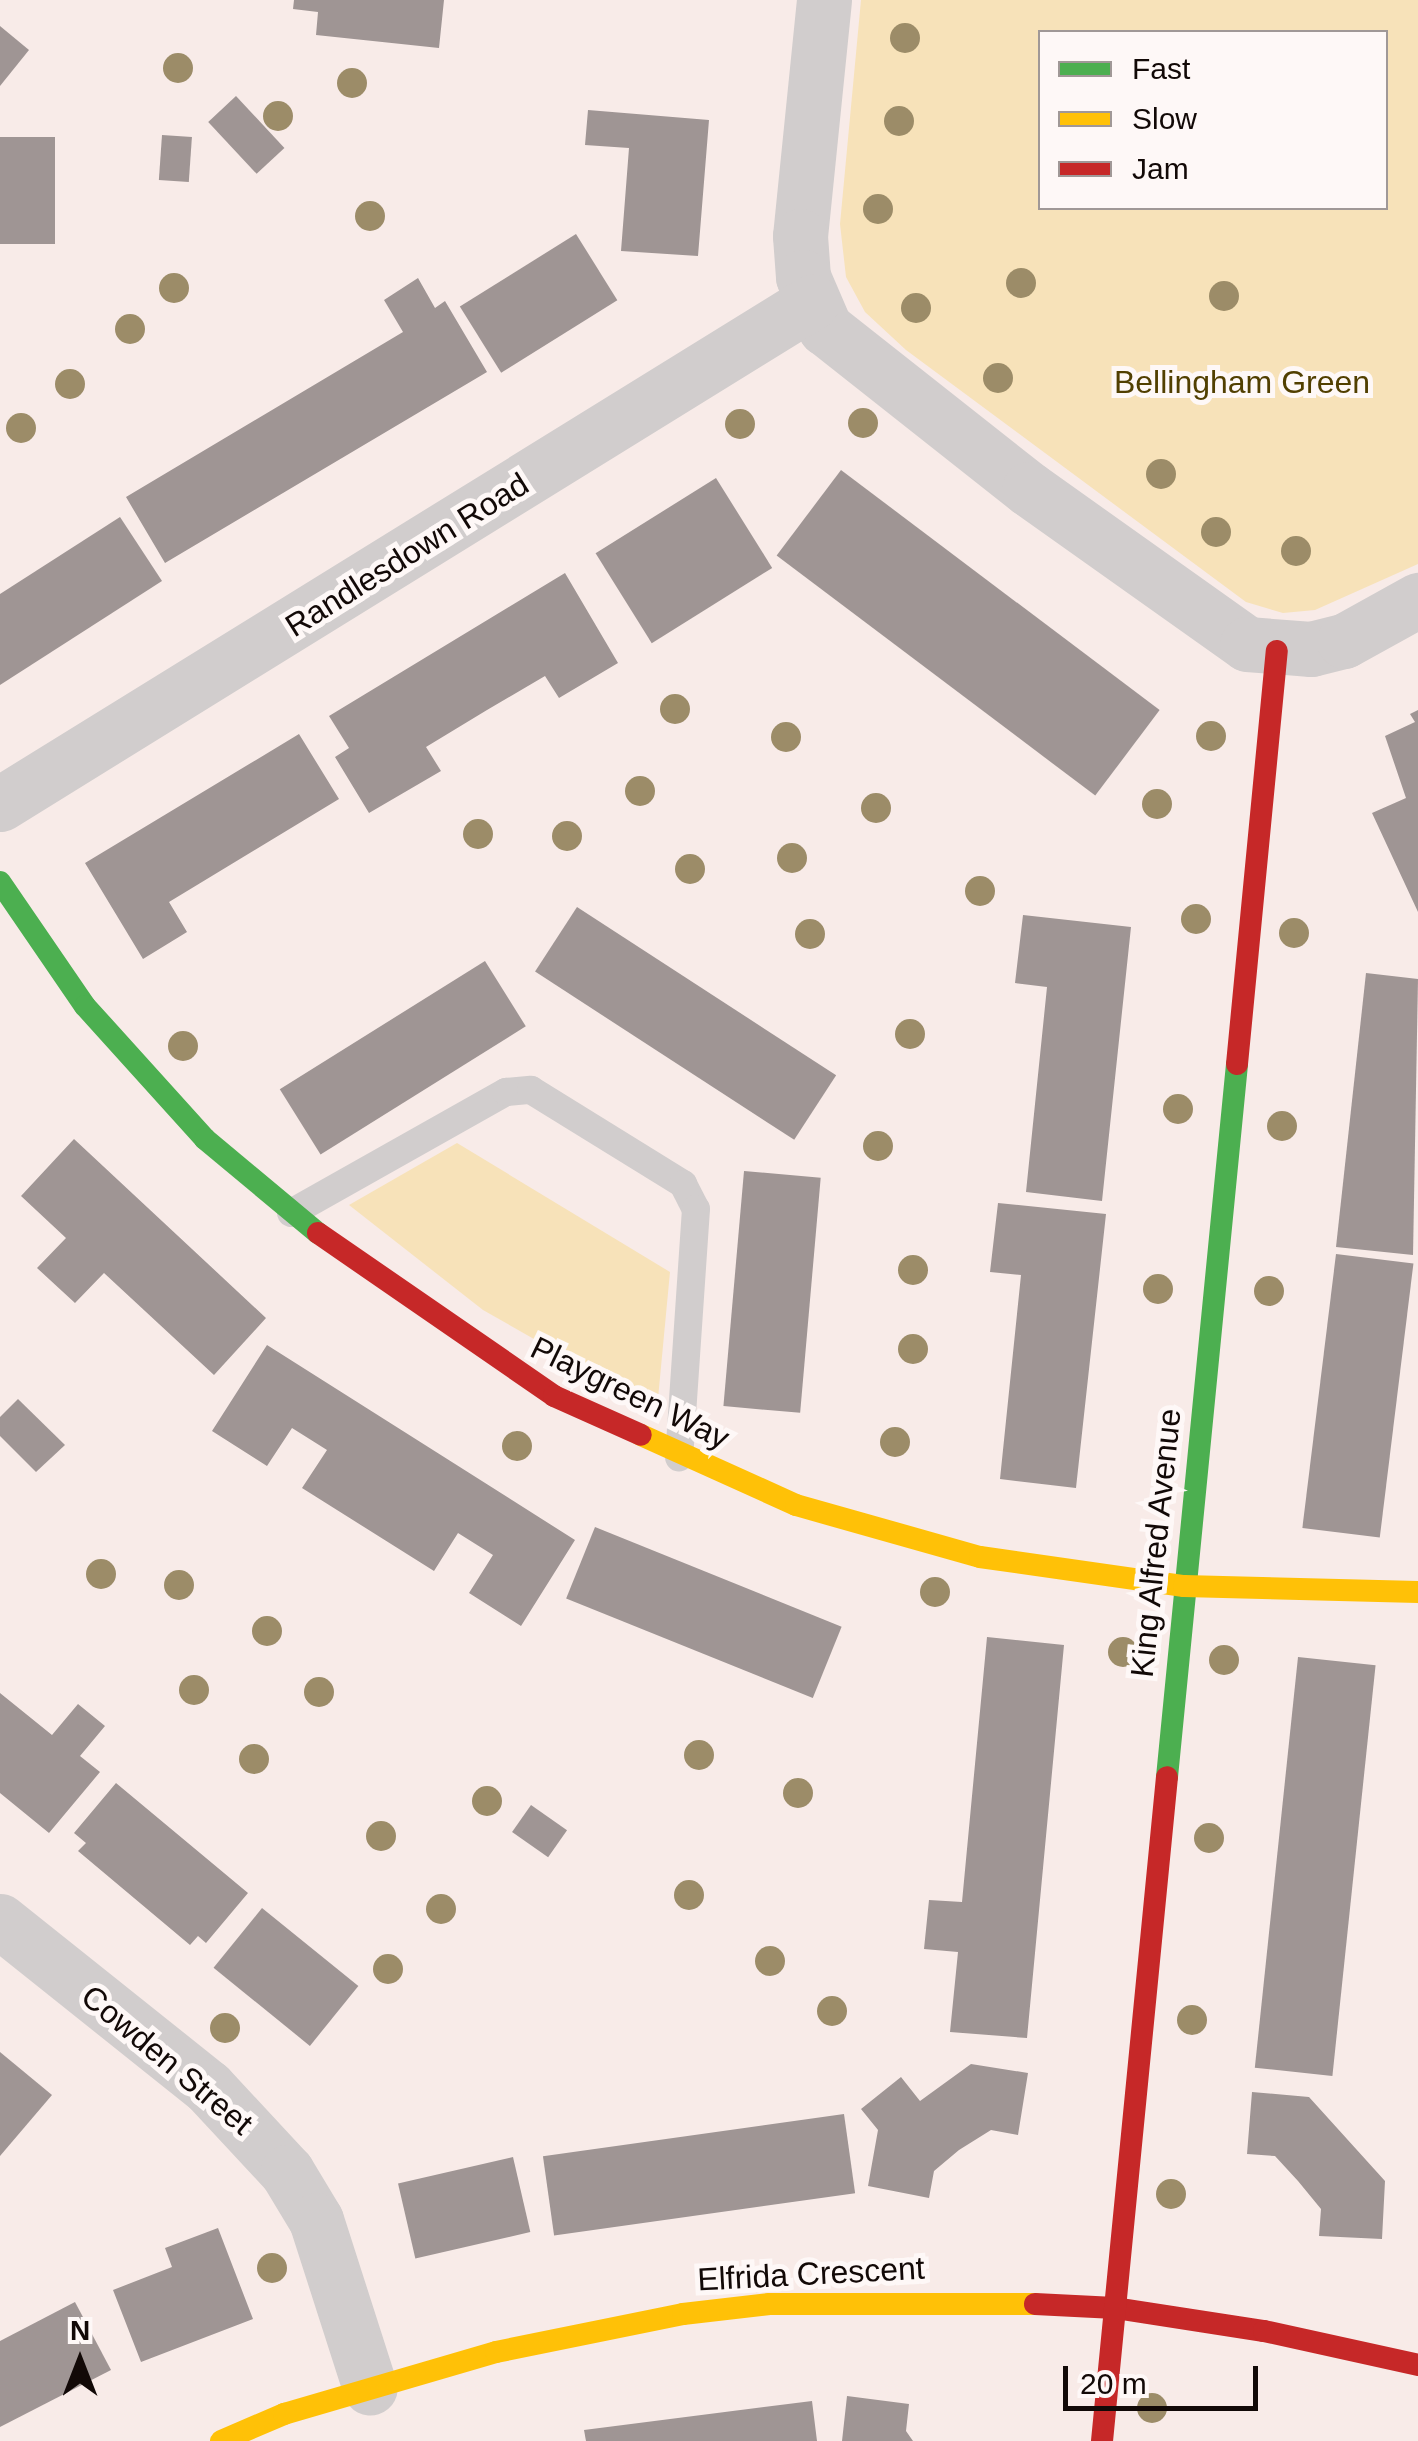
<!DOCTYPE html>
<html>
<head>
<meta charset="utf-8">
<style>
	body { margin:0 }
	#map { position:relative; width:1418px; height:2441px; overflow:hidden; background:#f8ebe8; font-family:Helvetica,sans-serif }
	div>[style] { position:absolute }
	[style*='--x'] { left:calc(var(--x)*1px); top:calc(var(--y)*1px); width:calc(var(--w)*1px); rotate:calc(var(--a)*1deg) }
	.green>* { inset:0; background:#f7e2b9 }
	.building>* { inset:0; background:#9f9594; transform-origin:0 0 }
	.lane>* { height:28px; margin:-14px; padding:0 14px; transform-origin:14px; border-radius:14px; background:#d1cdcd }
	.street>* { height:55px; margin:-27.5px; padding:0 27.5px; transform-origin:27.5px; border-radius:27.5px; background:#d1cdcd }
	.fast>* { height:22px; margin:-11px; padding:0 11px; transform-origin:11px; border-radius:11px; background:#4caf50 }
	.slow>* { height:22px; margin:-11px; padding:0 11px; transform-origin:11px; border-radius:11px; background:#ffc107 }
	.jam>* { height:22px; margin:-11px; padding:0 11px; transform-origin:11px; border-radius:11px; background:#c62828 }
	.trees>* { width:30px; height:30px; margin:-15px; border-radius:50%; background:#9c8c68 }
	span { translate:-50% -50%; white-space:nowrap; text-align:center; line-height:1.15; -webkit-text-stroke:10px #fef8f7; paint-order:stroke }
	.park-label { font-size:32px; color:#513f00 }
	.street-label { font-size:32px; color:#120907 }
	.legend { position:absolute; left:1038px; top:30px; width:350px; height:180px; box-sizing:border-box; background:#fef8f7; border:2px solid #a09897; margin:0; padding:12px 18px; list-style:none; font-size:30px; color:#120907 }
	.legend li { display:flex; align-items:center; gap:20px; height:50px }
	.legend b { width:50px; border:2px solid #a09897 }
	.north { position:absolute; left:30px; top:2311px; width:100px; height:100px; -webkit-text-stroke:8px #fef8f7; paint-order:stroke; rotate:0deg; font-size:28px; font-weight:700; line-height:40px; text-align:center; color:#120907 }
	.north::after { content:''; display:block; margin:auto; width:35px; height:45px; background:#120907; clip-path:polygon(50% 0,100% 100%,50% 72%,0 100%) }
	.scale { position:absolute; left:1063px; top:2366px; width:195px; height:45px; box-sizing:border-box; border:5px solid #120907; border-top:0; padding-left:12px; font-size:30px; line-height:35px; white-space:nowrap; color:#120907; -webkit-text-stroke:8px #fef8f7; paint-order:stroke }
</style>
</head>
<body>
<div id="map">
	<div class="green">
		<i style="clip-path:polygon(evenodd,861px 0,1418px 0,1418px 564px,1315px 610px,1283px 613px,1246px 602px,906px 350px,865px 312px,846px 277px,840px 224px,861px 0,1040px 32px,1386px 32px,1386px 208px,1040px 208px,1040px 32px)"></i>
		<i style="clip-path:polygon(457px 1143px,670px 1272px,657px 1409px,483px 1310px,349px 1205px)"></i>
	</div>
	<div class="building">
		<i style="clip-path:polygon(294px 0,444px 0,439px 48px,316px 35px,318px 12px,293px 9px)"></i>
		<i style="clip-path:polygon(0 26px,29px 50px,0 86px)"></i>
		<i style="left:236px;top:96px;width:71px;height:38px;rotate:47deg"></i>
		<i style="clip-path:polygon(588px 110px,709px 120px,698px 256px,621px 251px,629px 148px,585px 145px)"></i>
		<i style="left:162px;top:135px;width:30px;height:45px;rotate:4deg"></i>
		<i style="left:0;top:137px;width:55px;height:107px"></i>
		<i style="left:576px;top:234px;width:78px;height:137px;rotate:58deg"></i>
		<i style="clip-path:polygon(418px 278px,435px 308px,445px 301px,487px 372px,165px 563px,126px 497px,403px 332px,384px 300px)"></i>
		<i style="left:841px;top:470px;width:399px;height:107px;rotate:37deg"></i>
		<i style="left:716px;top:478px;width:106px;height:142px;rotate:58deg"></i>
		<i style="clip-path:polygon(120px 517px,162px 581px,0 685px,0 594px)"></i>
		<i style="clip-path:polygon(565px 573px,618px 663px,559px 698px,545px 676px,487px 710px,426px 747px,441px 771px,369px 813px,335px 757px,349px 748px,329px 716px)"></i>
		<i style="clip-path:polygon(1418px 710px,1418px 912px,1372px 813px,1406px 798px,1385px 736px,1415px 722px,1410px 714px)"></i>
		<i style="clip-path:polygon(299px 734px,339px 799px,169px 902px,187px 932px,143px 959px,85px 863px)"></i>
		<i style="left:577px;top:907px;width:309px;height:77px;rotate:33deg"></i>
		<i style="clip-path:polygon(1023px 915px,1131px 927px,1102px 1201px,1026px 1192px,1047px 987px,1015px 983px)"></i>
		<i style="left:485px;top:961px;width:77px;height:242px;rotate:58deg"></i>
		<i style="clip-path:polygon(1366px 973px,1418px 979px,1413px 1255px,1336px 1247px)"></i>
		<i style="clip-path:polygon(74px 1139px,266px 1318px,214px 1375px,104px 1273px,75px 1303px,37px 1268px,66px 1238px,21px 1196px)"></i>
		<i style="left:744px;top:1171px;width:77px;height:236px;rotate:5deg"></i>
		<i style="clip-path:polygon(998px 1203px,1106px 1214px,1076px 1488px,1000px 1479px,1021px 1275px,990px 1272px)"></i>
		<i style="left:1336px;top:1254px;width:78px;height:276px;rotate:7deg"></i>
		<i style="clip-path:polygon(267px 1345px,575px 1540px,521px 1626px,469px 1593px,493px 1555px,458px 1533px,434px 1571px,302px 1488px,327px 1450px,292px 1428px,267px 1466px,212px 1431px)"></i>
		<i style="clip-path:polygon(18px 1399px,65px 1445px,36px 1472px,0 1436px,0 1417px)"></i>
		<i style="left:595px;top:1527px;width:266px;height:77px;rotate:22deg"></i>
		<i style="clip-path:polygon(987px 1637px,1064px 1645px,1027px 2038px,950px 2032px,958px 1952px,924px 1949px,929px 1900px,962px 1902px)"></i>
		<i style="left:1298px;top:1657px;width:78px;height:413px;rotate:6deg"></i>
		<i style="clip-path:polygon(0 1693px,52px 1735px,78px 1704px,105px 1726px,80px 1756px,100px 1772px,49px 1833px,0 1793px)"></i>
		<i style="clip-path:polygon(116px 1783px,248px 1893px,206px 1943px,198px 1936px,190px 1945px,78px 1851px,86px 1843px,74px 1833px)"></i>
		<i style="left:531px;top:1805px;width:44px;height:33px;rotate:35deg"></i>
		<i style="left:262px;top:1908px;width:124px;height:77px;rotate:39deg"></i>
		<i style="clip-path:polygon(0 2052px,52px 2095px,0 2156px)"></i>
		<i style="clip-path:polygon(971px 2064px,1028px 2073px,1018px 2135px,991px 2130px,959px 2150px,934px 2171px,929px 2198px,868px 2186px,878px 2130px,861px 2109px,901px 2077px,920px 2101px)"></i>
		<i style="clip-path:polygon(1252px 2092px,1309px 2097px,1385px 2181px,1382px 2239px,1319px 2236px,1321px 2209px,1298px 2181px,1275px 2156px,1247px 2154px)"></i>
		<i style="left:844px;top:2114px;width:80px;height:304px;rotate:82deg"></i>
		<i style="left:513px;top:2157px;width:77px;height:118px;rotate:77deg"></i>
		<i style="clip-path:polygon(218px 2228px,253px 2319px,141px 2362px,113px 2290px,172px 2267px,165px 2248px)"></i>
		<i style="clip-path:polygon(75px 2302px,111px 2370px,0 2427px,0 2341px)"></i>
		<i style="clip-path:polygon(847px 2396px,909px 2404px,906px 2431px,913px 2441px,842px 2441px)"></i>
		<i style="clip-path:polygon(812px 2401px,817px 2441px,586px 2441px,584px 2430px)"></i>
	</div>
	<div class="lane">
		<i style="--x:291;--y:1213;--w:247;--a:-29.4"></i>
		<i style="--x:506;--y:1092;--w:25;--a:-5"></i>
		<i style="--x:531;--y:1090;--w:179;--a:31.7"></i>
		<i style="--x:683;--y:1184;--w:28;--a:63"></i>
		<i style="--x:696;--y:1209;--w:249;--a:93.9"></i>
	</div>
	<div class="street">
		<i style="--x:824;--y:0;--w:237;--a:95.8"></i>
		<i style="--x:800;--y:236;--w:41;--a:85.8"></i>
		<i style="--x:803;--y:277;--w:56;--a:66.7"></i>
		<i style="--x:825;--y:328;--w:260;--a:38.3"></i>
		<i style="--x:1029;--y:489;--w:267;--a:35.4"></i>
		<i style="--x:1247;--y:644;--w:64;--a:4.5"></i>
		<i style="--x:1311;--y:649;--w:34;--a:-14"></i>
		<i style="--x:1344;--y:641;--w:85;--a:-29"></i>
		<i style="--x:0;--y:804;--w:955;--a:-31.73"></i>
		<i style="--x:0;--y:1921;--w:266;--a:38.6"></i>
		<i style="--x:208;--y:2087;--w:116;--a:47.1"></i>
		<i style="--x:287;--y:2172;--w:56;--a:58.9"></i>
		<i style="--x:316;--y:2220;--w:176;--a:72.2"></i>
	</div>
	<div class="fast">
		<i style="--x:0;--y:882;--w:150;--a:55.6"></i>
		<i style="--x:85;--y:1006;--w:179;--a:47.9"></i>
		<i style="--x:205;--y:1139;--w:147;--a:39.8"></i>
		<i style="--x:1167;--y:1777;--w:716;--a:-84.39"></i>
	</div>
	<div class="slow">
		<i style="--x:641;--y:1435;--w:170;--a:24.3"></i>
		<i style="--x:796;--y:1505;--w:191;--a:15.8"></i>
		<i style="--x:980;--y:1557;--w:206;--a:8.1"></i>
		<i style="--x:1184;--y:1586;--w:234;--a:1.5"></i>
		<i style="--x:221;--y:2441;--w:69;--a:-23.2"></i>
		<i style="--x:284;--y:2414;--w:221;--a:-16.3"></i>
		<i style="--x:496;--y:2352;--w:191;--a:-11.5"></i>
		<i style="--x:683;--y:2314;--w:87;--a:-6.6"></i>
		<i style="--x:769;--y:2304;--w:266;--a:0"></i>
	</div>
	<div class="jam">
		<i style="--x:1237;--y:1064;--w:415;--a:-84.5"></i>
		<i style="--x:318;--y:1233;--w:287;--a:34.6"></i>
		<i style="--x:554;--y:1396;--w:95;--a:24.1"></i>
		<i style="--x:1035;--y:2304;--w:80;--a:2.9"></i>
		<i style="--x:1115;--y:2308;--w:151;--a:8.8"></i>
		<i style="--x:1264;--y:2331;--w:158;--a:12.4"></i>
		<i style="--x:1102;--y:2441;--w:667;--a:-84.41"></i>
	</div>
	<div class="trees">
		<i style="left:905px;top:38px"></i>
		<i style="left:178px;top:68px"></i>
		<i style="left:352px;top:83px"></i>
		<i style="left:278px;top:116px"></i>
		<i style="left:899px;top:121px"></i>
		<i style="left:878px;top:209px"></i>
		<i style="left:370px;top:216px"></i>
		<i style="left:1021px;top:283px"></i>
		<i style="left:174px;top:288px"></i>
		<i style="left:1224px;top:296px"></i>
		<i style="left:916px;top:308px"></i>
		<i style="left:130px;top:329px"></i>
		<i style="left:998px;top:378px"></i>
		<i style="left:70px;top:384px"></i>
		<i style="left:863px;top:423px"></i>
		<i style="left:740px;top:424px"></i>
		<i style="left:21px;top:428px"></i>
		<i style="left:1161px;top:474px"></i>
		<i style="left:1216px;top:532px"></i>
		<i style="left:1296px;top:551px"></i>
		<i style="left:675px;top:709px"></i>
		<i style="left:1211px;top:736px"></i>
		<i style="left:786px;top:737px"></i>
		<i style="left:640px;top:791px"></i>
		<i style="left:1157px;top:804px"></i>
		<i style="left:876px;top:808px"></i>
		<i style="left:478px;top:834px"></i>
		<i style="left:567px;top:836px"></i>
		<i style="left:792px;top:858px"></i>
		<i style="left:690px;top:869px"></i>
		<i style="left:980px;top:891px"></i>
		<i style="left:1196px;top:919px"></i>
		<i style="left:1294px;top:933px"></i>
		<i style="left:810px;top:934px"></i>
		<i style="left:910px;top:1034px"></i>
		<i style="left:183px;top:1046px"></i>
		<i style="left:1178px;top:1109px"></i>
		<i style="left:1282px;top:1126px"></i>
		<i style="left:878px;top:1146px"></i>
		<i style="left:913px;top:1270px"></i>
		<i style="left:1158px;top:1289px"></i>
		<i style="left:1269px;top:1291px"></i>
		<i style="left:913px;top:1349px"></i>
		<i style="left:895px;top:1442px"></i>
		<i style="left:517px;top:1446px"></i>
		<i style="left:101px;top:1574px"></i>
		<i style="left:179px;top:1585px"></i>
		<i style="left:935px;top:1592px"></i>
		<i style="left:267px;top:1631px"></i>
		<i style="left:1123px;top:1652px"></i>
		<i style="left:1224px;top:1660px"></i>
		<i style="left:194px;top:1690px"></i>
		<i style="left:319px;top:1692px"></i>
		<i style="left:699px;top:1755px"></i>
		<i style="left:254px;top:1759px"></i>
		<i style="left:798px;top:1793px"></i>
		<i style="left:487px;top:1801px"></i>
		<i style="left:381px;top:1836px"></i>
		<i style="left:1209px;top:1838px"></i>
		<i style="left:689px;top:1895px"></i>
		<i style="left:441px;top:1909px"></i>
		<i style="left:770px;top:1961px"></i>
		<i style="left:388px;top:1969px"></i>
		<i style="left:832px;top:2011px"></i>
		<i style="left:1192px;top:2020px"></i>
		<i style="left:225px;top:2028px"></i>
		<i style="left:1171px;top:2194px"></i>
		<i style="left:272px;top:2268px"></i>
		<i style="left:1152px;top:2408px"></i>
	</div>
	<div class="park-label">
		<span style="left:1242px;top:382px">Bellingham Green</span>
	</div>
	<div class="street-label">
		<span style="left:407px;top:555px;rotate:-32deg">Randlesdown Road</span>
		<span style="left:630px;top:1393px;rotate:26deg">Playgreen Way</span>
		<span style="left:1156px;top:1543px;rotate:-84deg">King Alfred Avenue</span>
		<span style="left:167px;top:2060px;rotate:40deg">Cowden Street</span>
		<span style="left:811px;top:2274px;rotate:-3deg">Elfrida Crescent</span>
	</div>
	<ul class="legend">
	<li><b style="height:12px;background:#4caf50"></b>Fast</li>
	<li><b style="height:12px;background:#ffc107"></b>Slow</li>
	<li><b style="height:12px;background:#c62828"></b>Jam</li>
	</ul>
	<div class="north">N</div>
	<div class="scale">20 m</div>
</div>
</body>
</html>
